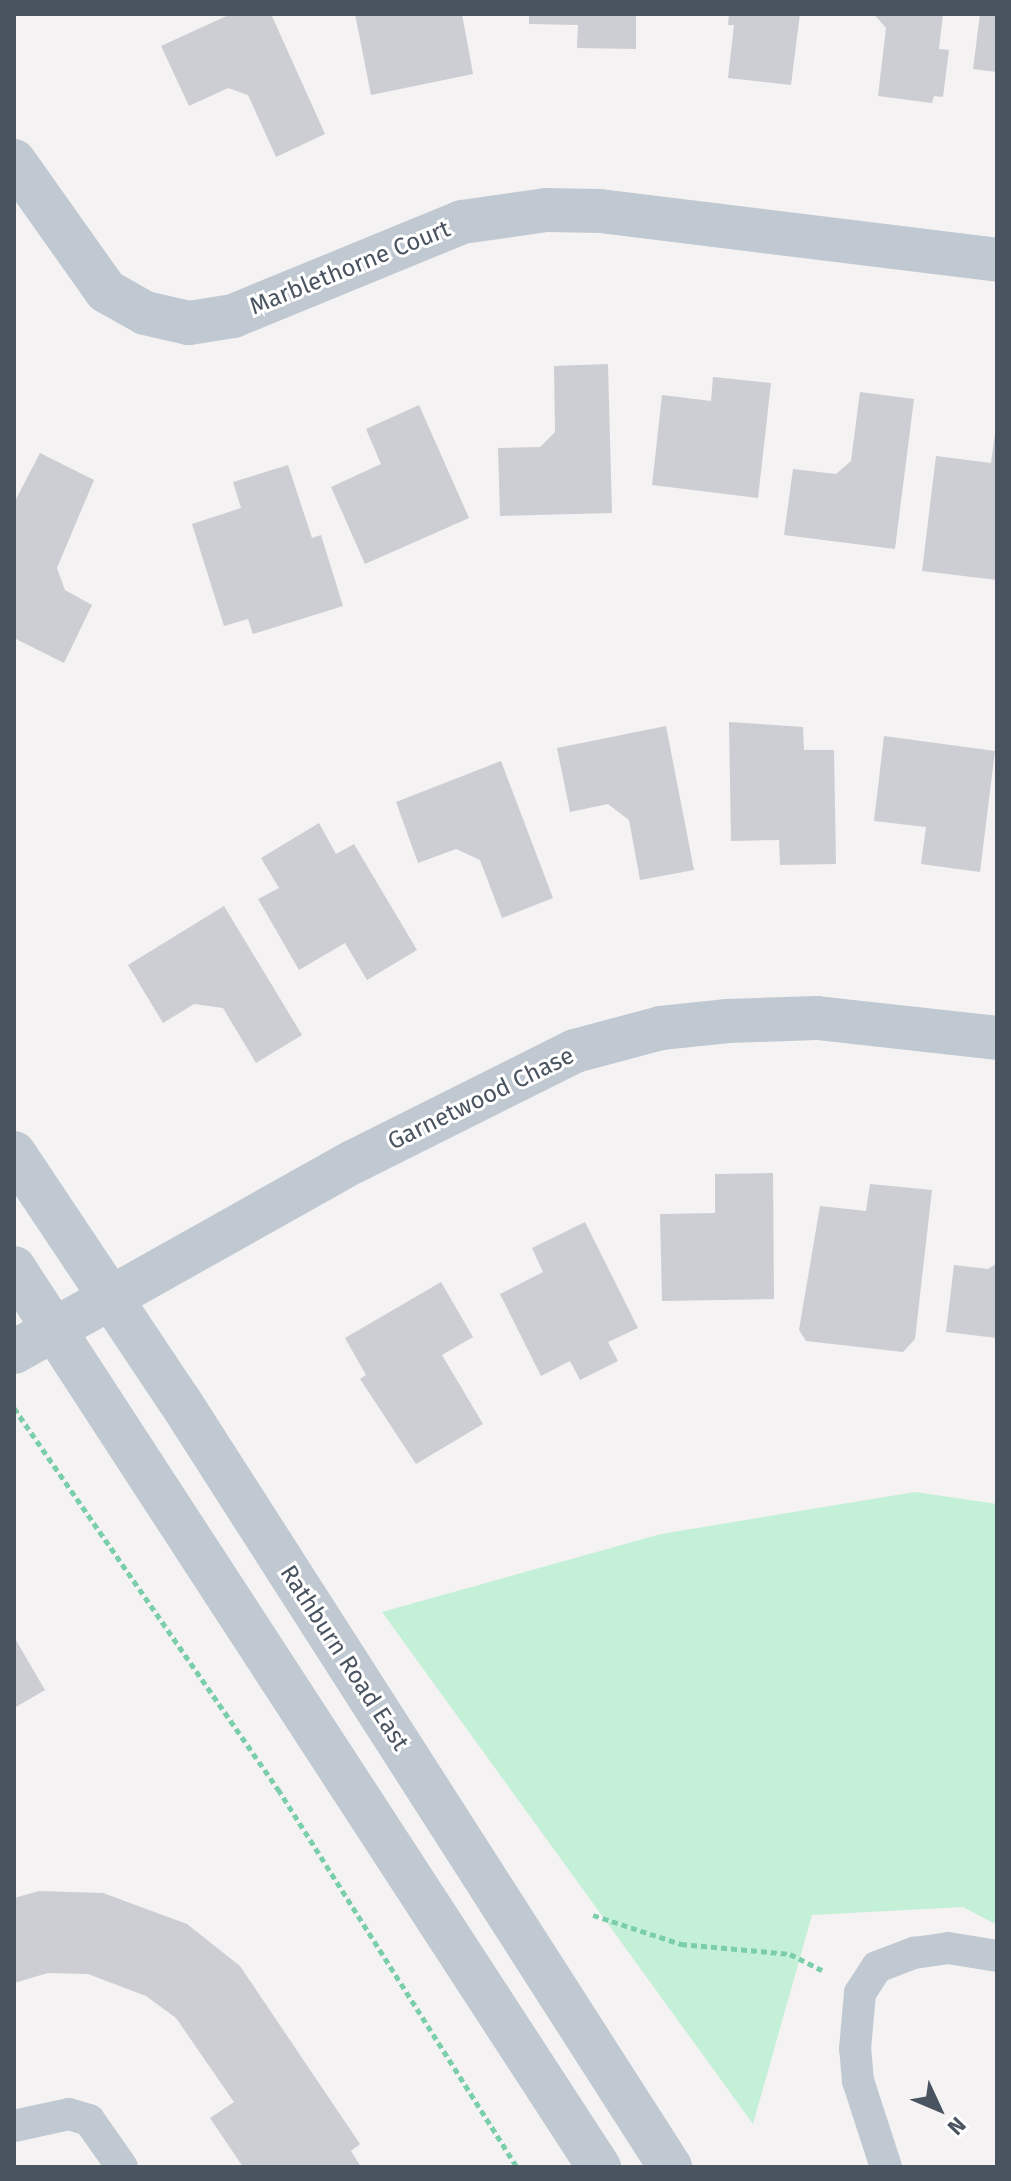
<!DOCTYPE html>
<html>
<head>
<meta charset="utf-8">
<style>
	body { margin:0 }
	#map { position:relative; width:1011px; height:2181px; overflow:hidden; background:#f4f2f2; font-family:"Fira Sans",sans-serif }
	div>[style] { position:absolute }
	[style*='--x'] { left:calc(var(--x)*1px); top:calc(var(--y)*1px); width:calc(var(--w)*1px); rotate:calc(var(--a)*1deg) }
	.green>* { inset:0; background:#c3f0d7 }
	.building>* { inset:0; background:#ccced4 }
	.path>* { height:5px; margin-top:-2.5px; transform-origin:0; background:repeating-linear-gradient(90deg,#7aceaa 0 6px,transparent 0 10px) }
	.service>* { height:32px; margin:-16px; padding:0 16px; transform-origin:16px; border-radius:16px; background:#c0c9d1 }
	.minor>* { height:44px; margin:-22px; padding:0 22px; transform-origin:22px; border-radius:22px; background:#c0c9d1 }
	.tertiary>* { height:44px; margin:-22px; padding:0 22px; transform-origin:22px; border-radius:22px; background:#c0c9d1 }
	span { translate:-50% -50%; white-space:nowrap; text-align:center; line-height:1.15; -webkit-text-stroke:6px #fff; paint-order:stroke }
	.street-label { font-size:24px; color:#4a5460 }
	.frame { position:absolute; inset:0; border:16px solid #4a5460; pointer-events:none }
	.north { position:absolute; left:899px; top:2069px; width:80px; height:80px; -webkit-text-stroke:6px #fff; paint-order:stroke; rotate:134deg; font-size:22px; font-weight:700; line-height:32px; text-align:center; color:#4a5460 }
	.north::after { content:''; display:block; margin:auto; width:28px; height:36px; background:#4a5460; clip-path:polygon(50% 0,100% 100%,50% 72%,0 100%) }
</style>
</head>
<body>
<div id="map">
	<div class="green">
		<i style="clip-path:polygon(915px 1492px,997px 1504px,997px 1925px,963px 1907px,812px 1915px,753px 2124px,382px 1612px,661px 1534px)"></i>
	</div>
	<div class="building">
		<i style="clip-path:polygon(231px 14px,271px 14px,325px 134px,276px 157px,248px 95px,228px 88px,189px 106px,161px 46px)"></i>
		<i style="clip-path:polygon(355px 14px,462px 14px,473px 74px,371px 95px)"></i>
		<i style="clip-path:polygon(529px 14px,636px 14px,636px 49px,577px 48px,578px 25px,529px 24px)"></i>
		<i style="clip-path:polygon(729px 14px,800px 14px,791px 85px,728px 78px,734px 25px,728px 25px)"></i>
		<i style="clip-path:polygon(874px 14px,943px 14px,939px 49px,949px 50px,943px 97px,934px 96px,932px 103px,878px 96px,886px 28px)"></i>
		<i style="clip-path:polygon(980px 14px,997px 14px,997px 72px,973px 69px)"></i>
		<i style="clip-path:polygon(608px 364px,612px 513px,500px 516px,498px 448px,540px 447px,555px 432px,554px 366px)"></i>
		<i style="clip-path:polygon(713px 377px,771px 383px,758px 498px,652px 485px,662px 395px,711px 401px)"></i>
		<i style="clip-path:polygon(860px 392px,914px 399px,895px 549px,784px 535px,793px 469px,836px 474px,851px 461px)"></i>
		<i style="clip-path:polygon(419px 405px,469px 518px,365px 564px,331px 487px,381px 464px,366px 429px)"></i>
		<i style="clip-path:polygon(995px 433px,997px 580px,922px 571px,936px 456px,991px 463px)"></i>
		<i style="clip-path:polygon(40px 453px,94px 480px,57px 568px,65px 590px,92px 605px,64px 663px,14px 638px,14px 503px)"></i>
		<i style="clip-path:polygon(288px 465px,312px 538px,321px 535px,343px 606px,253px 634px,248px 619px,224px 626px,192px 524px,241px 508px,233px 482px)"></i>
		<i style="clip-path:polygon(729px 722px,803px 727px,804px 750px,834px 750px,836px 864px,780px 865px,779px 840px,731px 841px)"></i>
		<i style="clip-path:polygon(666px 726px,694px 870px,640px 880px,629px 820px,608px 804px,570px 812px,557px 748px)"></i>
		<i style="clip-path:polygon(884px 736px,995px 751px,980px 872px,921px 864px,926px 827px,874px 821px)"></i>
		<i style="clip-path:polygon(501px 761px,553px 898px,502px 918px,480px 860px,456px 849px,418px 863px,396px 802px)"></i>
		<i style="clip-path:polygon(319px 823px,336px 854px,354px 844px,417px 950px,367px 980px,345px 943px,299px 970px,258px 899px,279px 888px,261px 858px)"></i>
		<i style="clip-path:polygon(224px 906px,302px 1035px,256px 1063px,223px 1008px,194px 1004px,163px 1023px,128px 965px)"></i>
		<i style="clip-path:polygon(773px 1173px,774px 1299px,662px 1301px,660px 1214px,715px 1213px,715px 1174px)"></i>
		<i style="clip-path:polygon(870px 1184px,932px 1190px,915px 1339px,903px 1352px,806px 1341px,799px 1330px,820px 1206px,866px 1211px)"></i>
		<i style="clip-path:polygon(585px 1222px,638px 1328px,608px 1342px,618px 1361px,580px 1380px,570px 1361px,541px 1376px,500px 1294px,543px 1272px,532px 1248px)"></i>
		<i style="clip-path:polygon(997px 1263px,997px 1338px,946px 1332px,954px 1265px,988px 1269px)"></i>
		<i style="clip-path:polygon(441px 1282px,473px 1337px,442px 1355px,483px 1424px,416px 1464px,360px 1379px,366px 1375px,345px 1338px)"></i>
		<i style="clip-path:polygon(14px 1637px,45px 1690px,14px 1708px)"></i>
		<i style="clip-path:polygon(39px 1891px,103px 1893px,187px 1924px,240px 1966px,360px 2144px,351px 2151px,361px 2167px,243px 2167px,210px 2118px,234px 2102px,176px 2018px,146px 1996px,88px 1974px,48px 1973px,14px 1983px,14px 1898px)"></i>
	</div>
	<div class="path">
		<i style="--x:14;--y:1408;--w:464;--a:55.3"></i>
		<i style="--x:278;--y:1789;--w:447;--a:57.7"></i>
		<i style="--x:593;--y:1915;--w:93;--a:18.2"></i>
		<i style="--x:681;--y:1944;--w:109;--a:5.2"></i>
		<i style="--x:790;--y:1954;--w:36;--a:27"></i>
	</div>
	<div class="service">
		<i style="--x:14;--y:2126;--w:56;--a:-12.3"></i>
		<i style="--x:69;--y:2114;--w:21;--a:17"></i>
		<i style="--x:89;--y:2120;--w:57;--a:54.9"></i>
		<i style="--x:886;--y:2167;--w:90;--a:-108"></i>
		<i style="--x:858;--y:2081;--w:32;--a:-95"></i>
		<i style="--x:855;--y:2049;--w:56;--a:-84.9"></i>
		<i style="--x:860;--y:1993;--w:31;--a:-57"></i>
		<i style="--x:877;--y:1967;--w:40;--a:-21"></i>
		<i style="--x:914;--y:1953;--w:34;--a:-8"></i>
		<i style="--x:948;--y:1948;--w:50;--a:9.3"></i>
	</div>
	<div class="minor">
		<i style="--x:14;--y:161;--w:159;--a:54.7"></i>
		<i style="--x:106;--y:291;--w:45;--a:29.4"></i>
		<i style="--x:145;--y:313;--w:45;--a:12.8"></i>
		<i style="--x:189;--y:323;--w:45;--a:-9"></i>
		<i style="--x:233;--y:316;--w:248;--a:-22.3"></i>
		<i style="--x:462;--y:222;--w:85;--a:-8.1"></i>
		<i style="--x:546;--y:210;--w:54;--a:1.1"></i>
		<i style="--x:600;--y:211;--w:400;--a:7"></i>
		<i style="--x:14;--y:1352;--w:389;--a:-29.3"></i>
		<i style="--x:353;--y:1162;--w:248;--a:-26.6"></i>
		<i style="--x:575;--y:1051;--w:89;--a:-15"></i>
		<i style="--x:661;--y:1028;--w:67;--a:-6"></i>
		<i style="--x:728;--y:1021;--w:89;--a:-1.9"></i>
		<i style="--x:817;--y:1018;--w:181;--a:6.3"></i>
	</div>
	<div class="tertiary">
		<i style="--x:14;--y:1153;--w:297;--a:56.3"></i>
		<i style="--x:179;--y:1400;--w:911;--a:57.37"></i>
		<i style="--x:14;--y:1268;--w:1073;--a:56.95"></i>
	</div>
	<div class="street-label">
		<span style="left:350px;top:268px;rotate:-22deg">Marblethorne Court</span>
		<span style="left:481px;top:1099px;rotate:-26deg">Garnetwood Chase</span>
		<span style="left:344px;top:1658px;rotate:57deg">Rathburn Road East</span>
	</div>
	<div class="frame"></div>
	<div class="north">N</div>
</div>
</body>
</html>
